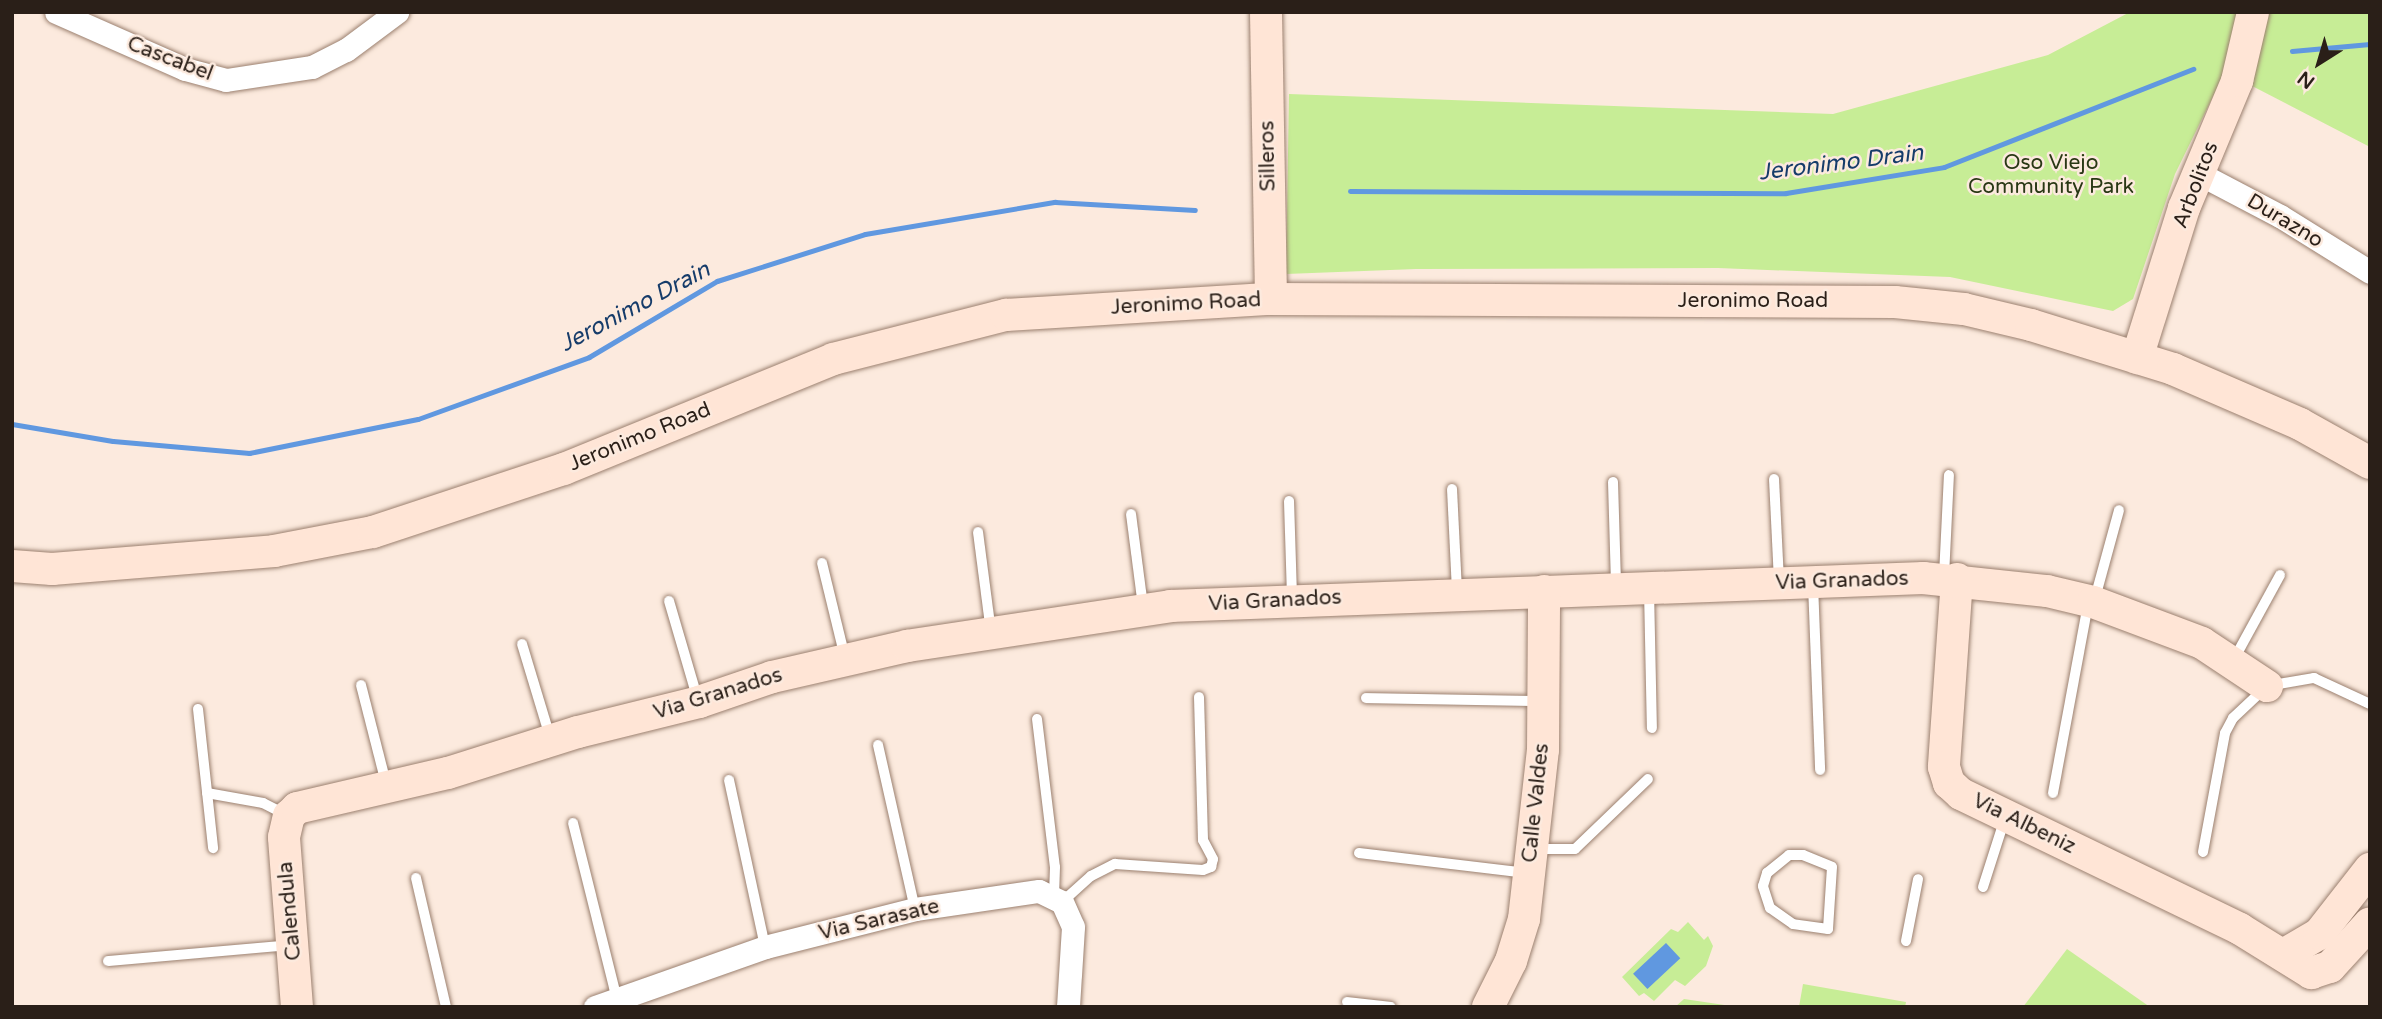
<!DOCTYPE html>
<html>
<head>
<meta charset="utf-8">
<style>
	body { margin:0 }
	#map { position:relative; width:2382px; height:1019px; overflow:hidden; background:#fceade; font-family:"Varela Round",sans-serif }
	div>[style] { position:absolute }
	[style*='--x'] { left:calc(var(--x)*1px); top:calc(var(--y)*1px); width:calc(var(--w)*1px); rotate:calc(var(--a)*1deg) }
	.green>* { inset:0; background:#c7ed96 }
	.water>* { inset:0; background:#6098e0; transform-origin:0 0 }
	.stream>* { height:5px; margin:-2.5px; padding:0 2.5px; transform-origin:2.5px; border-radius:2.5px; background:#6098e0 }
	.roads { filter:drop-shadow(0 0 2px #9b806f) drop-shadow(0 0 2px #9b806f) }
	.lane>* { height:10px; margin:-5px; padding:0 5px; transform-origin:5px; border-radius:5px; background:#fff }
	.street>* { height:23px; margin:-11.5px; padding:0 11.5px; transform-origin:11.5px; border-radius:11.5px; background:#fff }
	.secondary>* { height:32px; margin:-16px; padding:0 16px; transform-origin:16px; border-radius:16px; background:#ffe5d6 }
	span { translate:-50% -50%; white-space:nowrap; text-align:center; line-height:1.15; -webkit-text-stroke:5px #fceade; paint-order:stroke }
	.street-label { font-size:21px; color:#2a1f18 }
	.park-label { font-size:21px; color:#293814 }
	.water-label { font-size:23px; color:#163c6a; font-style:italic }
	.frame { position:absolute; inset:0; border:14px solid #2a1f18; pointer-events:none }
	.north { position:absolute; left:2284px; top:28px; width:70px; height:70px; -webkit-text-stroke:5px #fceade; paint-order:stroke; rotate:217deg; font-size:19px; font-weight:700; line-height:28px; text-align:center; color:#2a1f18 }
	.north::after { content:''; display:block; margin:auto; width:24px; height:32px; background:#2a1f18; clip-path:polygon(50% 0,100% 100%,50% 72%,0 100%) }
</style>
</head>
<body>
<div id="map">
	<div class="green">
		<i style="clip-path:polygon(2130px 12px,2370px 12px,2370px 147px,2225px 72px,2175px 174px,2133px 299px,2113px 311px,1950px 277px,1718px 268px,1416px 269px,1286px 274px,1289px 94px,1833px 114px,2048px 55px)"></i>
		<i style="clip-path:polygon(1688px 922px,1704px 940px,1708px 936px,1713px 946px,1706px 966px,1685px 986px,1675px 980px,1654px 1001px,1644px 993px,1639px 996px,1622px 977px,1671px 929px,1678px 932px)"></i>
		<i style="clip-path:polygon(2067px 949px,2150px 1007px,2023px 1007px)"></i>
		<i style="clip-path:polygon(1803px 984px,1906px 1002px,1905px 1007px,1799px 1007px)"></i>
		<i style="clip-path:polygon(1684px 999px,1738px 1007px,1675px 1007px)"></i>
	</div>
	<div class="water">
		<i style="left:1666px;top:943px;width:21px;height:45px;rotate:47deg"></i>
	</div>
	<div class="stream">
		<i style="--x:2292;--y:51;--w:78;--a:-5.1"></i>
		<i style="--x:1350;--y:191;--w:436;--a:0.3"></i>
		<i style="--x:1786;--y:193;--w:160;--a:-9.3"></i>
		<i style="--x:1944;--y:167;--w:268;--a:-21.5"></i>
		<i style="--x:12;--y:424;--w:102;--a:9.6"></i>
		<i style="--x:113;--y:441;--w:137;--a:5"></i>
		<i style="--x:249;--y:453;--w:172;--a:-11.4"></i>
		<i style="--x:418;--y:419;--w:182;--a:-19.9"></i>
		<i style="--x:589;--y:357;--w:149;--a:-30.7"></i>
		<i style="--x:717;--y:281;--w:155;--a:-17.6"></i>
		<i style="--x:865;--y:234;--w:193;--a:-9.6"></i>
		<i style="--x:1055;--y:202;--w:140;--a:3.3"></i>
	</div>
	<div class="roads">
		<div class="lane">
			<i style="--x:1774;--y:479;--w:102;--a:87.2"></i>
			<i style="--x:1613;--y:482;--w:103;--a:88.3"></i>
			<i style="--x:1452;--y:489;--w:103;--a:87.2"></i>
			<i style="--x:1289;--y:501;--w:97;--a:88.2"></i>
			<i style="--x:1131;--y:514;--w:94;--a:82.6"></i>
			<i style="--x:978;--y:532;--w:101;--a:82.6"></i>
			<i style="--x:822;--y:563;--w:97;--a:76.3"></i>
			<i style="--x:1944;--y:576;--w:101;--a:-87.2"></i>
			<i style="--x:1813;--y:584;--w:186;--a:87.8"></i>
			<i style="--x:1649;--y:590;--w:138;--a:88.8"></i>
			<i style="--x:2095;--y:598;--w:91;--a:-74.7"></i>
			<i style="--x:669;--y:601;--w:103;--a:73.7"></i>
			<i style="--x:522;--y:644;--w:97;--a:73.2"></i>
			<i style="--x:2233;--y:661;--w:98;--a:-61.3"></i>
			<i style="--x:361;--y:685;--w:101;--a:75.7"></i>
			<i style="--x:1366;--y:698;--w:176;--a:1"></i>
			<i style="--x:198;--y:709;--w:140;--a:83.8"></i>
			<i style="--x:1037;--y:719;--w:149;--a:83.1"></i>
			<i style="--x:1055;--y:867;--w:28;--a:92"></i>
			<i style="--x:878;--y:745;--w:168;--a:77.3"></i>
			<i style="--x:729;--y:780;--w:171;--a:77.8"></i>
			<i style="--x:207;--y:793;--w:57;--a:10.1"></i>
			<i style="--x:263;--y:803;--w:27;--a:27"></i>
			<i style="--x:2053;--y:793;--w:192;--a:-79.5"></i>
			<i style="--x:573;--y:823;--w:181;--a:76"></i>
			<i style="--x:1535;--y:849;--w:40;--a:0"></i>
			<i style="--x:1575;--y:849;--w:101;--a:-43.8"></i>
			<i style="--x:2203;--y:852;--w:121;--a:-79.5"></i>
			<i style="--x:2225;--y:733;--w:17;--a:-62"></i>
			<i style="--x:2233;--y:718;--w:47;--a:-43.3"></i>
			<i style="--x:2267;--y:686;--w:48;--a:-9.7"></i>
			<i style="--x:2314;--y:678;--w:62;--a:24.9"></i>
			<i style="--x:1359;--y:853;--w:169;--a:6.8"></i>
			<i style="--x:1789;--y:855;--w:14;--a:0"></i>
			<i style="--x:1803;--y:855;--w:31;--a:22"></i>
			<i style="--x:1832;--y:867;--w:62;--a:93.7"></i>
			<i style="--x:1828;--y:929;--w:35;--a:-172"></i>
			<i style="--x:1793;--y:924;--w:28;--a:-145"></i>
			<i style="--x:1770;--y:908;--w:23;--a:-108"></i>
			<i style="--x:1763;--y:886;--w:14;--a:-73"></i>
			<i style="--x:1767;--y:873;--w:28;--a:-39"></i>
			<i style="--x:416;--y:878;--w:132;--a:76.9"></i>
			<i style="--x:1983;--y:887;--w:72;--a:-72.3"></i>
			<i style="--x:1062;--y:902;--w:39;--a:-42"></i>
			<i style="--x:1091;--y:876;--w:27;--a:-27"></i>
			<i style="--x:1115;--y:864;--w:88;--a:3.9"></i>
			<i style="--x:1203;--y:870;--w:9;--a:-21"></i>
			<i style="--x:1211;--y:867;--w:8;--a:-76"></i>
			<i style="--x:1213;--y:859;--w:21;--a:-118"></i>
			<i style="--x:1203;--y:840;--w:143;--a:-91.6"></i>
			<i style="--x:1906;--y:941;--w:63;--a:-79"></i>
			<i style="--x:108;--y:961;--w:183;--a:-5"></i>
			<i style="--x:1347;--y:1002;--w:44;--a:6.5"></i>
		</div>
		<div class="street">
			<i style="--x:56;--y:12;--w:141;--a:23.8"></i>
			<i style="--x:185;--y:69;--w:42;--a:15"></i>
			<i style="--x:226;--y:80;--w:87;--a:-8.6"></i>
			<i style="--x:312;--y:67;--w:38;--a:-27"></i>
			<i style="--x:346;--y:50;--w:64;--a:-36.7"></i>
			<i style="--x:2198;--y:173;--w:93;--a:27.7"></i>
			<i style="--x:2280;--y:216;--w:106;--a:31.9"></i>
			<i style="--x:595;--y:1007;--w:180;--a:-19.4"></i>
			<i style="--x:765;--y:947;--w:155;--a:-14.2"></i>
			<i style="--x:915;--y:909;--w:125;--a:-8.3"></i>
			<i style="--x:1039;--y:891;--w:25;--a:26"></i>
			<i style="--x:1062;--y:902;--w:27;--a:66"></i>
			<i style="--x:1073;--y:927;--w:80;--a:93.6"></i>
		</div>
		<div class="secondary">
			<i style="--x:1266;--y:12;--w:287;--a:89"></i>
			<i style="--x:2137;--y:358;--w:157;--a:-72.6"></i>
			<i style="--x:2184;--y:208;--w:138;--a:-67.3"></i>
			<i style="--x:2237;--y:81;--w:71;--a:-76.9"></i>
			<i style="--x:12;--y:566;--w:40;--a:4.3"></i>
			<i style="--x:52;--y:569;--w:223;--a:-4.6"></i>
			<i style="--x:274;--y:551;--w:101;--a:-10.9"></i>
			<i style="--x:373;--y:532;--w:201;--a:-18.3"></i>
			<i style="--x:564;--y:469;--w:291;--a:-22.2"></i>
			<i style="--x:833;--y:359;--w:179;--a:-14.3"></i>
			<i style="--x:1006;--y:315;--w:265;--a:-3.5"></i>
			<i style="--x:1271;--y:299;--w:624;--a:0.28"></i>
			<i style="--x:1895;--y:302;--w:69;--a:5.8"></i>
			<i style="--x:1964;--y:309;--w:69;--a:13.4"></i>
			<i style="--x:2031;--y:325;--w:149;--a:17.2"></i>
			<i style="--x:2173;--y:369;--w:138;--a:23.4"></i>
			<i style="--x:2300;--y:424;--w:80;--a:29.1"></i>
			<i style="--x:1957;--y:579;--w:188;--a:94"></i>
			<i style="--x:1944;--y:767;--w:17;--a:73"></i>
			<i style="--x:1949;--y:783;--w:16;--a:43"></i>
			<i style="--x:1961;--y:794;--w:310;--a:25.8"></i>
			<i style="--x:2240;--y:929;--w:84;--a:31.8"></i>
			<i style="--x:2311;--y:973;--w:20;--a:-18"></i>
			<i style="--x:2330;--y:967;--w:59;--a:-47.7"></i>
			<i style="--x:2283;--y:955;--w:42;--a:-30.3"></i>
			<i style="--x:2319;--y:934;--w:83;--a:-51.9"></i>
			<i style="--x:297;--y:1007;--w:170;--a:-94.4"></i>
			<i style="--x:284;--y:837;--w:22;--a:-77"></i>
			<i style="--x:289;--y:816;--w:11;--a:-45"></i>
			<i style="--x:297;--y:808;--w:155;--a:-13.1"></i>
			<i style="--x:448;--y:773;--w:136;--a:-17.5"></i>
			<i style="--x:578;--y:732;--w:125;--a:-13.9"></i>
			<i style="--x:699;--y:702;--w:77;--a:-18.9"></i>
			<i style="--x:772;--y:677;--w:139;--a:-12.9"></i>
			<i style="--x:907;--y:646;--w:266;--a:-8.6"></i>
			<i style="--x:1170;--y:606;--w:754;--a:-2.13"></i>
			<i style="--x:1923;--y:578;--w:125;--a:6"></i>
			<i style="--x:2047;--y:591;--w:47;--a:13.4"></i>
			<i style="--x:2093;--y:602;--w:116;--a:20.6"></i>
			<i style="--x:2202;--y:643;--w:78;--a:33.5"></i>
			<i style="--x:1488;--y:1007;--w:51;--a:-63.4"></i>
			<i style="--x:1511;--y:961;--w:44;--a:-72.8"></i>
			<i style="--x:1524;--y:919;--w:170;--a:-83.6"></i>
			<i style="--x:1543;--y:750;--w:159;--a:-89.6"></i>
		</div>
	</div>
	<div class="street-label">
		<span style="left:170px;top:59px;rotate:21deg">Cascabel</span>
		<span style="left:1268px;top:156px;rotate:-91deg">Silleros</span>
		<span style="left:2196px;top:185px;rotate:-69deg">Arbolitos</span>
		<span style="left:2285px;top:221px;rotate:31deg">Durazno</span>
		<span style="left:1753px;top:301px">Jeronimo Road</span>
		<span style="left:1186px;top:304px;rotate:-3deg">Jeronimo Road</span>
		<span style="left:640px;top:437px;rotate:-22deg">Jeronimo Road</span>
		<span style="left:1842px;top:581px;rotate:-2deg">Via Granados</span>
		<span style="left:1275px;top:601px;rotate:-3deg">Via Granados</span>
		<span style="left:718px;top:694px;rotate:-17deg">Via Granados</span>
		<span style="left:1536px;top:803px;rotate:-84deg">Calle Valdes</span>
		<span style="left:2024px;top:824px;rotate:26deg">Via Albeniz</span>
		<span style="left:290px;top:911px;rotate:-95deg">Calendula</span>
		<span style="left:879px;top:920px;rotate:-13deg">Via Sarasate</span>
	</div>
	<div class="park-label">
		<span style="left:2051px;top:175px">Oso Viejo<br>Community Park</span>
	</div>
	<div class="water-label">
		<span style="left:1841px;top:163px;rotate:-7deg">Jeronimo Drain</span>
		<span style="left:635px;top:307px;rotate:-28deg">Jeronimo Drain</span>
	</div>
	<div class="frame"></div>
	<div class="north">N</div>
</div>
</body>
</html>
